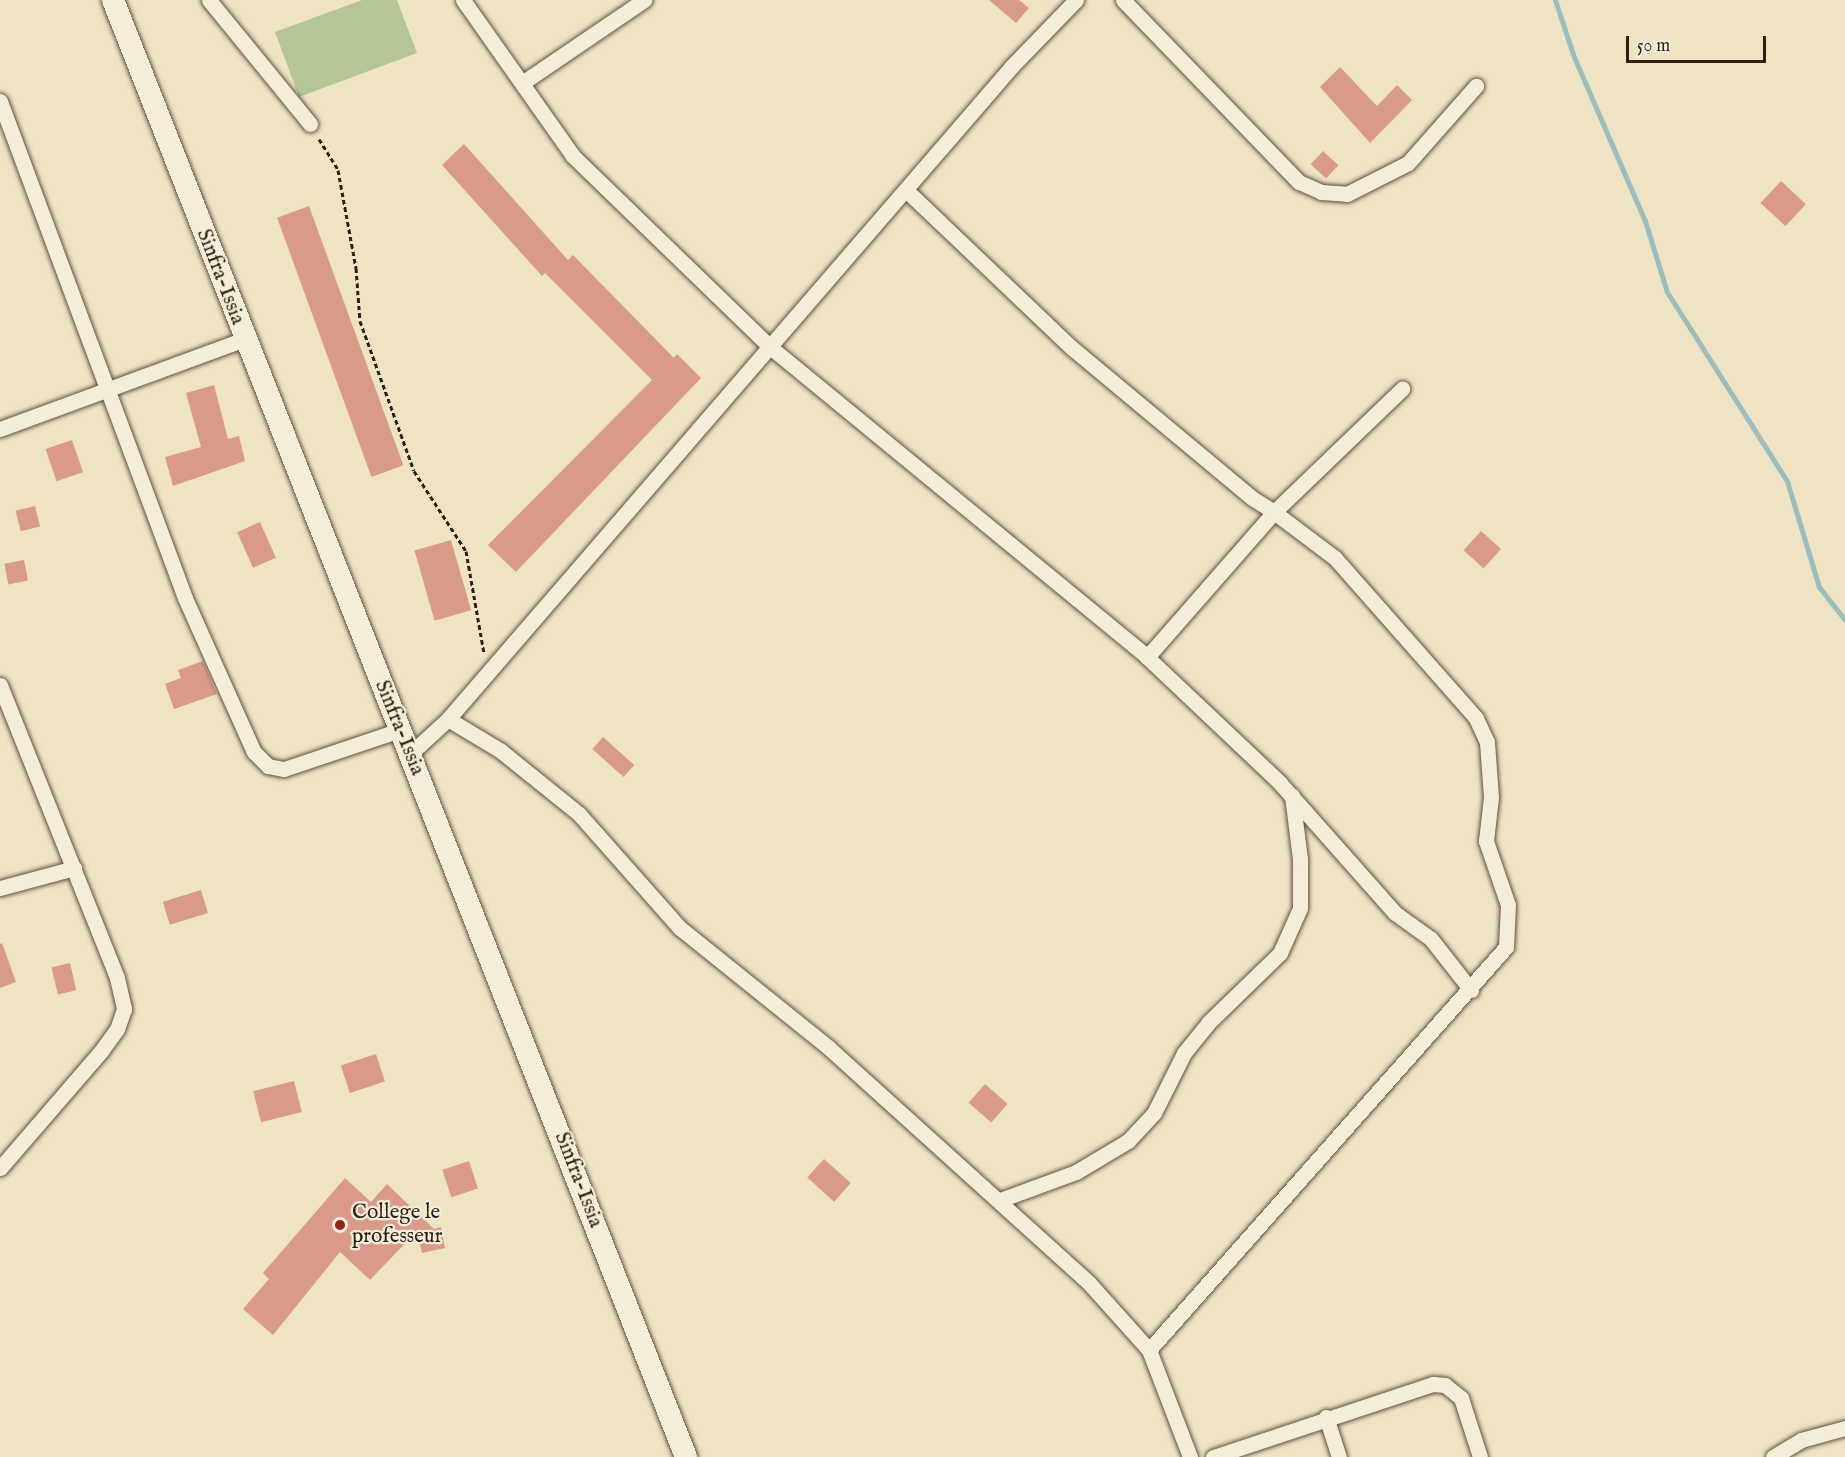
<!DOCTYPE html>
<html>
<head>
<meta charset="utf-8">
<style>
	body { margin:0 }
	#map { position:relative; width:1845px; height:1457px; overflow:hidden; background:#eee4c4; font-family:"IM FELL English",serif }
	div>[style] { position:absolute }
	[style*='--x'] { left:calc(var(--x)*1px); top:calc(var(--y)*1px); width:calc(var(--w)*1px); rotate:calc(var(--a)*1deg) }
	.green>* { inset:0; background:#b5c596 }
	.stream>* { height:5px; margin:-2.5px; padding:0 2.5px; transform-origin:2.5px; border-radius:2.5px; background:#9cbdbc }
	.building>* { inset:0; background:#da9a89; transform-origin:0 0 }
	.path>* { height:3px; margin-top:-1.5px; transform-origin:0; background:repeating-linear-gradient(90deg,#301d13 0 4.5px,transparent 0 7.5px) }
	.roads { filter:drop-shadow(0 0 2px #604f3f) drop-shadow(0 0 2px #604f3f) }
	.street>* { height:15px; margin:-7.5px; padding:0 7.5px; transform-origin:7.5px; border-radius:7.5px; background:#f4edd9 }
	.secondary>* { height:22px; margin:-11px; padding:0 11px; transform-origin:11px; border-radius:11px; background:#f4edd9 }
	.dots>* { width:16px; height:16px; translate:-50% -50%; box-sizing:border-box; border:3px solid #f4edd9; border-radius:50% }
	span { translate:-50% -50%; white-space:nowrap; text-align:center; line-height:1.15; -webkit-text-stroke:4.5px #f4edd9; paint-order:stroke }
	.street-label { font-size:21px; color:#301d13 }
	.poi-label { font-size:21px; color:#301d13 }
	.left { translate:0 -50%; text-align:left }
	.scale { position:absolute; left:1626px; top:36px; width:140px; height:27px; box-sizing:border-box; border:3px solid #301d13; border-top:0; padding-left:8px; font-size:18px; line-height:21px; white-space:nowrap; color:#301d13; -webkit-text-stroke:4px #f4edd9; paint-order:stroke }
</style>
</head>
<body>
<div id="map">
	<div class="green">
		<i style="clip-path:polygon(362px 0,397px 0,417px 53px,299px 97px,275px 32px)"></i>
	</div>
	<div class="stream">
		<i style="--x:1555;--y:0;--w:60;--a:71.6"></i>
		<i style="--x:1574;--y:57;--w:179;--a:66.6"></i>
		<i style="--x:1645;--y:221;--w:74;--a:72.8"></i>
		<i style="--x:1667;--y:292;--w:224;--a:57.6"></i>
		<i style="--x:1787;--y:481;--w:111;--a:73.2"></i>
		<i style="--x:1819;--y:587;--w:42;--a:51.8"></i>
	</div>
	<div class="building">
		<i style="clip-path:polygon(989px 0,1019px 0,1029px 8px,1016px 23px)"></i>
		<i style="clip-path:polygon(1340px 67px,1377px 106px,1397px 85px,1412px 100px,1370px 143px,1320px 87px)"></i>
		<i style="clip-path:polygon(464px 144px,568px 260px,573px 255px,674px 358px,677px 354px,701px 378px,516px 572px,488px 545px,652px 380px,545px 273px,542px 276px,442px 165px)"></i>
		<i style="left:1323px;top:151px;width:21px;height:18px;rotate:43deg"></i>
		<i style="left:1781px;top:181px;width:34px;height:30px;rotate:43deg"></i>
		<i style="left:309px;top:206px;width:276px;height:34px;rotate:70deg"></i>
		<i style="clip-path:polygon(214px 385px,228px 439px,239px 436px,245px 461px,173px 486px,165px 457px,201px 447px,186px 393px)"></i>
		<i style="left:72px;top:440px;width:34px;height:28px;rotate:71deg"></i>
		<i style="left:35px;top:506px;width:21px;height:20px;rotate:76deg"></i>
		<i style="left:260px;top:522px;width:39px;height:25px;rotate:66deg"></i>
		<i style="left:1481px;top:531px;width:27px;height:26px;rotate:42deg"></i>
		<i style="left:451px;top:540px;width:73px;height:38px;rotate:74deg"></i>
		<i style="left:24px;top:560px;width:21px;height:20px;rotate:79deg"></i>
		<i style="clip-path:polygon(203px 661px,217px 694px,174px 709px,165px 684px,181px 678px,178px 670px)"></i>
		<i style="left:603px;top:737px;width:42px;height:16px;rotate:42deg"></i>
		<i style="left:201px;top:890px;width:24px;height:40px;rotate:73deg"></i>
		<i style="clip-path:polygon(2px 943px,16px 982px,0 988px,0 944px)"></i>
		<i style="left:70px;top:963px;width:28px;height:19px;rotate:77deg"></i>
		<i style="left:376px;top:1054px;width:29px;height:37px;rotate:72deg"></i>
		<i style="left:294px;top:1081px;width:32px;height:42px;rotate:76deg"></i>
		<i style="left:985px;top:1084px;width:30px;height:25px;rotate:41deg"></i>
		<i style="left:824px;top:1159px;width:36px;height:25px;rotate:42deg"></i>
		<i style="left:469px;top:1161px;width:29px;height:28px;rotate:72deg"></i>
		<i style="clip-path:polygon(345px 1178px,371px 1202px,387px 1184px,434px 1229px,441px 1227px,445px 1248px,422px 1253px,417px 1231px,370px 1280px,340px 1252px,273px 1335px,243px 1309px,269px 1279px,263px 1273px)"></i>
	</div>
	<div class="path">
		<i style="--x:319;--y:139;--w:36;--a:58"></i>
		<i style="--x:338;--y:170;--w:100;--a:79.6"></i>
		<i style="--x:356;--y:268;--w:53;--a:85.7"></i>
		<i style="--x:360;--y:321;--w:159;--a:70.2"></i>
		<i style="--x:414;--y:471;--w:95;--a:57"></i>
		<i style="--x:466;--y:551;--w:104;--a:80"></i>
	</div>
	<div class="roads">
		<div class="street">
			<i style="--x:209;--y:0;--w:160;--a:50.8"></i>
			<i style="--x:463;--y:0;--w:191;--a:54.8"></i>
			<i style="--x:573;--y:156;--w:273;--a:44.1"></i>
			<i style="--x:769;--y:346;--w:489;--a:39.4"></i>
			<i style="--x:1147;--y:657;--w:182;--a:43.4"></i>
			<i style="--x:1279;--y:782;--w:175;--a:48.5"></i>
			<i style="--x:1395;--y:913;--w:44;--a:35.8"></i>
			<i style="--x:1431;--y:939;--w:65;--a:51.9"></i>
			<i style="--x:1123;--y:0;--w:253;--a:46"></i>
			<i style="--x:1299;--y:182;--w:24;--a:24"></i>
			<i style="--x:1321;--y:192;--w:26;--a:4"></i>
			<i style="--x:1347;--y:194;--w:68;--a:-26.9"></i>
			<i style="--x:1408;--y:163;--w:103;--a:-48.6"></i>
			<i style="--x:522;--y:83;--w:148;--a:-34.2"></i>
			<i style="--x:0;--y:101;--w:530;--a:69.58"></i>
			<i style="--x:185;--y:598;--w:169;--a:65.9"></i>
			<i style="--x:254;--y:752;--w:20;--a:45"></i>
			<i style="--x:268;--y:766;--w:16;--a:11"></i>
			<i style="--x:284;--y:769;--w:122;--a:-18.6"></i>
			<i style="--x:908;--y:192;--w:226;--a:43.6"></i>
			<i style="--x:1072;--y:348;--w:234;--a:39.8"></i>
			<i style="--x:1252;--y:498;--w:26;--a:32"></i>
			<i style="--x:1274;--y:512;--w:193;--a:131.2"></i>
			<i style="--x:0;--y:429;--w:260;--a:-20.2"></i>
			<i style="--x:0;--y:685;--w:315;--a:68.2"></i>
			<i style="--x:117;--y:978;--w:32;--a:77"></i>
			<i style="--x:124;--y:1009;--w:21;--a:109"></i>
			<i style="--x:117;--y:1029;--w:26;--a:126"></i>
			<i style="--x:102;--y:1050;--w:156;--a:130.8"></i>
			<i style="--x:448;--y:719;--w:62;--a:31.1"></i>
			<i style="--x:501;--y:751;--w:100;--a:38.9"></i>
			<i style="--x:579;--y:814;--w:152;--a:48.5"></i>
			<i style="--x:680;--y:928;--w:191;--a:38.8"></i>
			<i style="--x:829;--y:1048;--w:350;--a:42.1"></i>
			<i style="--x:1089;--y:1283;--w:90;--a:48.2"></i>
			<i style="--x:1149;--y:1350;--w:115;--a:69"></i>
			<i style="--x:410;--y:754;--w:52;--a:-42.6"></i>
			<i style="--x:448;--y:719;--w:863;--a:-49.18"></i>
			<i style="--x:1012;--y:66;--w:92;--a:-45.9"></i>
			<i style="--x:0;--y:888;--w:77;--a:-15.1"></i>
			<i style="--x:1000;--y:1200;--w:81;--a:-20.2"></i>
			<i style="--x:1076;--y:1172;--w:61;--a:-30.8"></i>
			<i style="--x:1128;--y:1141;--w:38;--a:-47"></i>
			<i style="--x:1154;--y:1113;--w:67;--a:-63.4"></i>
			<i style="--x:1184;--y:1053;--w:38;--a:-51"></i>
			<i style="--x:1208;--y:1023;--w:100;--a:-44.2"></i>
			<i style="--x:1280;--y:953;--w:49;--a:-66"></i>
			<i style="--x:1300;--y:908;--w:49;--a:-90"></i>
			<i style="--x:1300;--y:859;--w:64;--a:-97.2"></i>
			<i style="--x:1149;--y:1350;--w:538;--a:-48.46"></i>
			<i style="--x:1506;--y:947;--w:42;--a:-87.3"></i>
			<i style="--x:1508;--y:905;--w:68;--a:-109"></i>
			<i style="--x:1486;--y:841;--w:44;--a:-83.5"></i>
			<i style="--x:1491;--y:797;--w:55;--a:-94.2"></i>
			<i style="--x:1487;--y:742;--w:26;--a:-115"></i>
			<i style="--x:1476;--y:718;--w:213;--a:-131.4"></i>
			<i style="--x:1335;--y:558;--w:76;--a:-143"></i>
			<i style="--x:1274;--y:512;--w:178;--a:-43.9"></i>
			<i style="--x:1326;--y:1417;--w:42;--a:72"></i>
			<i style="--x:1213;--y:1457;--w:232;--a:-18.4"></i>
			<i style="--x:1433;--y:1384;--w:12;--a:5"></i>
			<i style="--x:1445;--y:1385;--w:21;--a:39"></i>
			<i style="--x:1461;--y:1398;--w:62;--a:72.1"></i>
			<i style="--x:1773;--y:1457;--w:33;--a:-31"></i>
			<i style="--x:1801;--y:1440;--w:46;--a:-15.3"></i>
		</div>
		<div class="secondary">
			<i style="--x:113;--y:0;--w:1566;--a:68.53"></i>
		</div>
	</div>
	<div class="dots">
		<i style="left:340px;top:1225px;background:#8f2418"></i>
	</div>
	<div class="street-label">
		<span style="left:220px;top:277px;rotate:69deg">Sinfra-Issia</span>
		<span style="left:399px;top:728px;rotate:68deg">Sinfra-Issia</span>
		<span style="left:578px;top:1180px;rotate:69deg">Sinfra-Issia</span>
	</div>
	<div class="poi-label">
		<span class="left" style="left:352px;top:1225px">College le<br>professeur</span>
	</div>
	<div class="scale">50 m</div>
</div>
</body>
</html>
